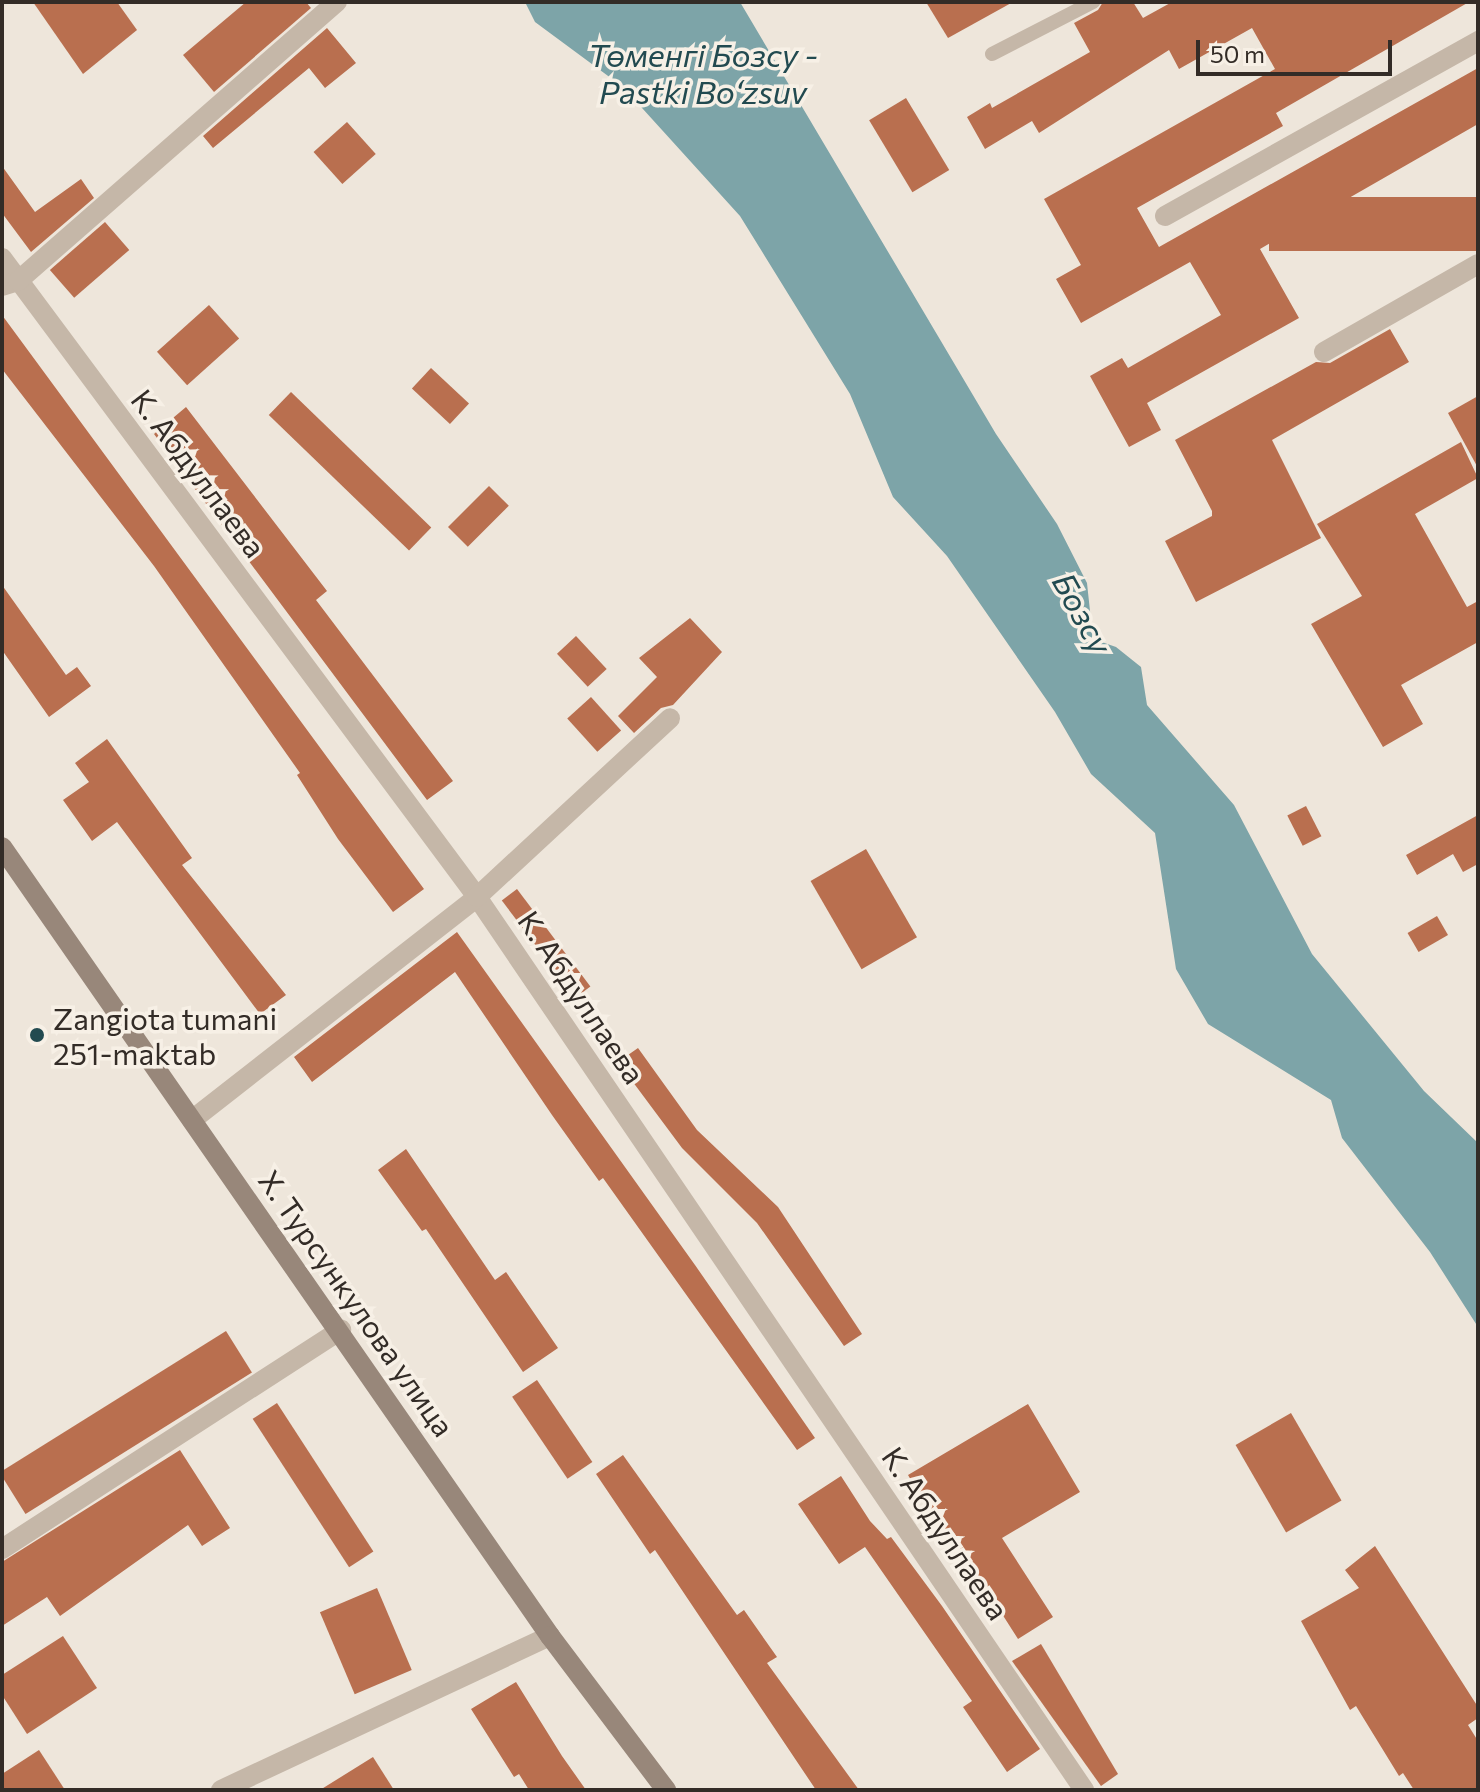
<!DOCTYPE html>
<html>
<head>
<meta charset="utf-8">
<style>
	body { margin:0 }
	#map { position:relative; width:1480px; height:1792px; overflow:hidden; background:#eee6db; font-family:Commissioner,sans-serif }
	div>[style] { position:absolute }
	[style*='--x'] { left:calc(var(--x)*1px); top:calc(var(--y)*1px); width:calc(var(--w)*1px); rotate:calc(var(--a)*1deg) }
	.water>* { inset:0; background:#7da4a8 }
	.building>* { inset:0; background:#b96f4f; transform-origin:0 0 }
	.lane>* { height:14px; margin:-7px; padding:0 7px; transform-origin:7px; border-radius:7px; background:#c5b7a8 }
	.street>* { height:20px; margin:-10px; padding:0 10px; transform-origin:10px; border-radius:10px; background:#c5b7a8 }
	.secondary>* { height:20px; margin:-10px; padding:0 10px; transform-origin:10px; border-radius:10px; background:#98877a }
	.dots>* { width:22px; height:22px; translate:-50% -50%; box-sizing:border-box; border:4px solid #f7f0e6; border-radius:50% }
	span { translate:-50% -50%; white-space:nowrap; text-align:center; line-height:1.15; -webkit-text-stroke:7px #f7f0e6; paint-order:stroke }
	.street-label { font-size:30px; color:#332c27 }
	.poi-label { font-size:30px; color:#332c27 }
	.left { translate:0 -50%; text-align:left }
	.water-label { font-size:32px; color:#224a50; font-style:italic }
	.frame { position:absolute; inset:0; border:4px solid #332c27; pointer-events:none }
	.scale { position:absolute; left:1196px; top:40px; width:196px; height:36px; box-sizing:border-box; border:4px solid #332c27; border-top:0; padding-left:10px; font-size:24px; line-height:28px; white-space:nowrap; color:#332c27; -webkit-text-stroke:6px #f7f0e6; paint-order:stroke }
</style>
</head>
<body>
<div id="map">
	<div class="water">
		<i style="clip-path:polygon(525px 2px,740px 2px,996px 434px,1057px 524px,1087px 583px,1093px 639px,1116px 647px,1141px 667px,1147px 705px,1234px 805px,1312px 954px,1424px 1091px,1478px 1143px,1478px 1327px,1430px 1252px,1342px 1138px,1331px 1100px,1208px 1024px,1176px 969px,1155px 833px,1091px 774px,1055px 712px,947px 556px,893px 497px,850px 394px,740px 216px,623px 87px,535px 22px)"></i>
	</div>
	<div class="building">
		<i style="clip-path:polygon(33px 2px,117px 2px,137px 30px,83px 74px)"></i>
		<i style="clip-path:polygon(246px 2px,306px 2px,311px 8px,214px 92px,183px 55px)"></i>
		<i style="clip-path:polygon(926px 2px,1013px 2px,948px 38px)"></i>
		<i style="clip-path:polygon(1103px 2px,1133px 2px,1143px 18px,1172px 2px,1469px 2px,1276px 113px,1283px 126px,1137px 208px,1159px 247px,1478px 68px,1478px 124px,1260px 249px,1299px 318px,1147px 403px,1161px 430px,1129px 447px,1090px 376px,1122px 358px,1128px 368px,1221px 315px,1190px 262px,1081px 323px,1056px 279px,1081px 265px,1044px 199px,1275px 69px,1252px 28px,1179px 69px,1169px 50px,1039px 133px,1032px 121px,985px 149px,967px 117px,990px 103px,992px 108px,1090px 52px,1074px 23px,1098px 10px)"></i>
		<i style="clip-path:polygon(327px 28px,356px 63px,325px 88px,309px 68px,213px 148px,203px 136px)"></i>
		<i style="left:906px;top:98px;width:84px;height:43px;rotate:59deg"></i>
		<i style="left:347px;top:122px;width:43px;height:45px;rotate:48deg"></i>
		<i style="clip-path:polygon(2px 166px,35px 212px,81px 179px,94px 198px,31px 252px,2px 213px)"></i>
		<i style="left:1478px;top:197px;width:54px;height:209px;rotate:90deg"></i>
		<i style="left:105px;top:222px;width:37px;height:73px;rotate:49deg"></i>
		<i style="left:209px;top:305px;width:45px;height:70px;rotate:48deg"></i>
		<i style="clip-path:polygon(2px 315px,424px 889px,393px 912px,338px 839px,297px 775px,300px 773px,154px 566px,2px 369px)"></i>
		<i style="clip-path:polygon(1390px 329px,1409px 362px,1272px 440px,1321px 538px,1196px 602px,1165px 541px,1212px 516px,1212px 511px,1175px 440px,1316px 362px,1330px 363px)"></i>
		<i style="left:431px;top:368px;width:52px;height:28px;rotate:43deg"></i>
		<i style="left:291px;top:392px;width:195px;height:32px;rotate:44deg"></i>
		<i style="clip-path:polygon(1478px 396px,1478px 468px,1448px 413px)"></i>
		<i style="clip-path:polygon(186px 407px,327px 591px,316px 600px,453px 781px,427px 800px,154px 434px)"></i>
		<i style="clip-path:polygon(1461px 442px,1478px 478px,1415px 514px,1467px 607px,1478px 601px,1478px 642px,1401px 685px,1423px 724px,1383px 747px,1311px 624px,1362px 596px,1317px 524px)"></i>
		<i style="left:489px;top:486px;width:28px;height:58px;rotate:45deg"></i>
		<i style="clip-path:polygon(2px 585px,66px 675px,77px 667px,91px 686px,49px 717px,2px 650px)"></i>
		<i style="clip-path:polygon(690px 618px,722px 652px,673px 705px,661px 708px,634px 733px,618px 716px,657px 677px,639px 658px)"></i>
		<i style="left:576px;top:636px;width:45px;height:26px;rotate:47deg"></i>
		<i style="left:591px;top:697px;width:45px;height:32px;rotate:48deg"></i>
		<i style="clip-path:polygon(107px 739px,192px 858px,182px 865px,286px 995px,260px 1014px,117px 822px,92px 841px,63px 800px,89px 782px,75px 763px)"></i>
		<i style="left:1306px;top:806px;width:34px;height:21px;rotate:63deg"></i>
		<i style="clip-path:polygon(1478px 815px,1478px 864px,1463px 872px,1453px 854px,1417px 875px,1406px 855px)"></i>
		<i style="left:866px;top:849px;width:102px;height:64px;rotate:60deg"></i>
		<i style="left:517px;top:889px;width:122px;height:19px;rotate:53deg"></i>
		<i style="left:1437px;top:916px;width:22px;height:34px;rotate:60deg"></i>
		<i style="clip-path:polygon(457px 932px,695px 1265px,815px 1438px,797px 1450px,603px 1178px,599px 1181px,552px 1115px,455px 972px,312px 1082px,294px 1057px)"></i>
		<i style="clip-path:polygon(638px 1048px,697px 1130px,778px 1207px,862px 1334px,844px 1346px,757px 1223px,682px 1148px,618px 1062px)"></i>
		<i style="clip-path:polygon(406px 1149px,495px 1280px,506px 1272px,558px 1348px,523px 1372px,426px 1229px,422px 1231px,378px 1170px)"></i>
		<i style="left:226px;top:1331px;width:49px;height:267px;rotate:58deg"></i>
		<i style="left:537px;top:1380px;width:99px;height:30px;rotate:56deg"></i>
		<i style="left:277px;top:1403px;width:177px;height:29px;rotate:57deg"></i>
		<i style="clip-path:polygon(1028px 1404px,1080px 1492px,1002px 1538px,1053px 1617px,1018px 1639px,967px 1559px,959px 1563px,908px 1475px)"></i>
		<i style="left:1291px;top:1413px;width:101px;height:64px;rotate:60deg"></i>
		<i style="clip-path:polygon(180px 1450px,230px 1528px,202px 1546px,188px 1525px,60px 1616px,47px 1597px,2px 1626px,2px 1562px)"></i>
		<i style="clip-path:polygon(623px 1455px,737px 1615px,744px 1610px,777px 1657px,767px 1663px,859px 1790px,816px 1790px,655px 1550px,650px 1554px,596px 1474px)"></i>
		<i style="clip-path:polygon(841px 1476px,870px 1521px,887px 1539px,891px 1537px,942px 1606px,1040px 1749px,1007px 1772px,963px 1707px,972px 1701px,865px 1547px,839px 1564px,798px 1504px)"></i>
		<i style="clip-path:polygon(1375px 1546px,1478px 1707px,1478px 1718px,1468px 1725px,1478px 1741px,1478px 1790px,1414px 1790px,1403px 1773px,1399px 1776px,1356px 1706px,1350px 1710px,1301px 1621px,1359px 1588px,1345px 1570px)"></i>
		<i style="left:377px;top:1588px;width:89px;height:62px;rotate:67deg"></i>
		<i style="clip-path:polygon(63px 1636px,97px 1688px,27px 1734px,2px 1695px,2px 1675px)"></i>
		<i style="clip-path:polygon(1041px 1644px,1118px 1774px,1101px 1786px,1012px 1661px)"></i>
		<i style="clip-path:polygon(516px 1682px,562px 1756px,586px 1790px,529px 1790px,519px 1774px,514px 1777px,471px 1709px)"></i>
		<i style="clip-path:polygon(39px 1750px,65px 1790px,2px 1790px,2px 1774px)"></i>
		<i style="clip-path:polygon(373px 1757px,394px 1790px,320px 1790px)"></i>
	</div>
	<div class="lane">
		<i style="--x:992;--y:54;--w:114;--a:-27.2"></i>
	</div>
	<div class="street">
		<i style="--x:1165;--y:216;--w:359;--a:-29.2"></i>
		<i style="--x:2;--y:258;--w:796;--a:53.37"></i>
		<i style="--x:477;--y:897;--w:1080;--a:55.79"></i>
		<i style="--x:2;--y:286;--w:17;--a:-17"></i>
		<i style="--x:18;--y:281;--w:424;--a:-41.2"></i>
		<i style="--x:1324;--y:352;--w:177;--a:-29.7"></i>
		<i style="--x:192;--y:1120;--w:362;--a:-38"></i>
		<i style="--x:477;--y:897;--w:263;--a:-42.8"></i>
		<i style="--x:2;--y:1549;--w:404;--a:-32.9"></i>
		<i style="--x:221;--y:1790;--w:363;--a:-25.1"></i>
	</div>
	<div class="secondary">
		<i style="--x:2;--y:847;--w:961;--a:55.22"></i>
		<i style="--x:550;--y:1636;--w:193;--a:53"></i>
	</div>
	<div class="dots">
		<i style="left:37px;top:1035px;background:#224a50"></i>
	</div>
	<div class="street-label">
		<span style="left:199px;top:473px;rotate:53deg">К. Абдуллаева</span>
		<span style="left:582px;top:997px;rotate:56deg">К. Абдуллаева</span>
		<span style="left:357px;top:1303px;rotate:55deg">Х. Турсункулова улица</span>
		<span style="left:946px;top:1533px;rotate:56deg">К. Абдуллаева</span>
	</div>
	<div class="poi-label">
		<span class="left" style="left:53px;top:1035px">Zangiota tumani<br>251-maktab</span>
	</div>
	<div class="water-label">
		<span style="left:703px;top:73px">Төменгі Бозсу -<br>Pastki Boʻzsuv</span>
		<span style="left:1083px;top:613px;rotate:61deg">Бозсу</span>
	</div>
	<div class="frame"></div>
	<div class="scale">50 m</div>
</div>
</body>
</html>
